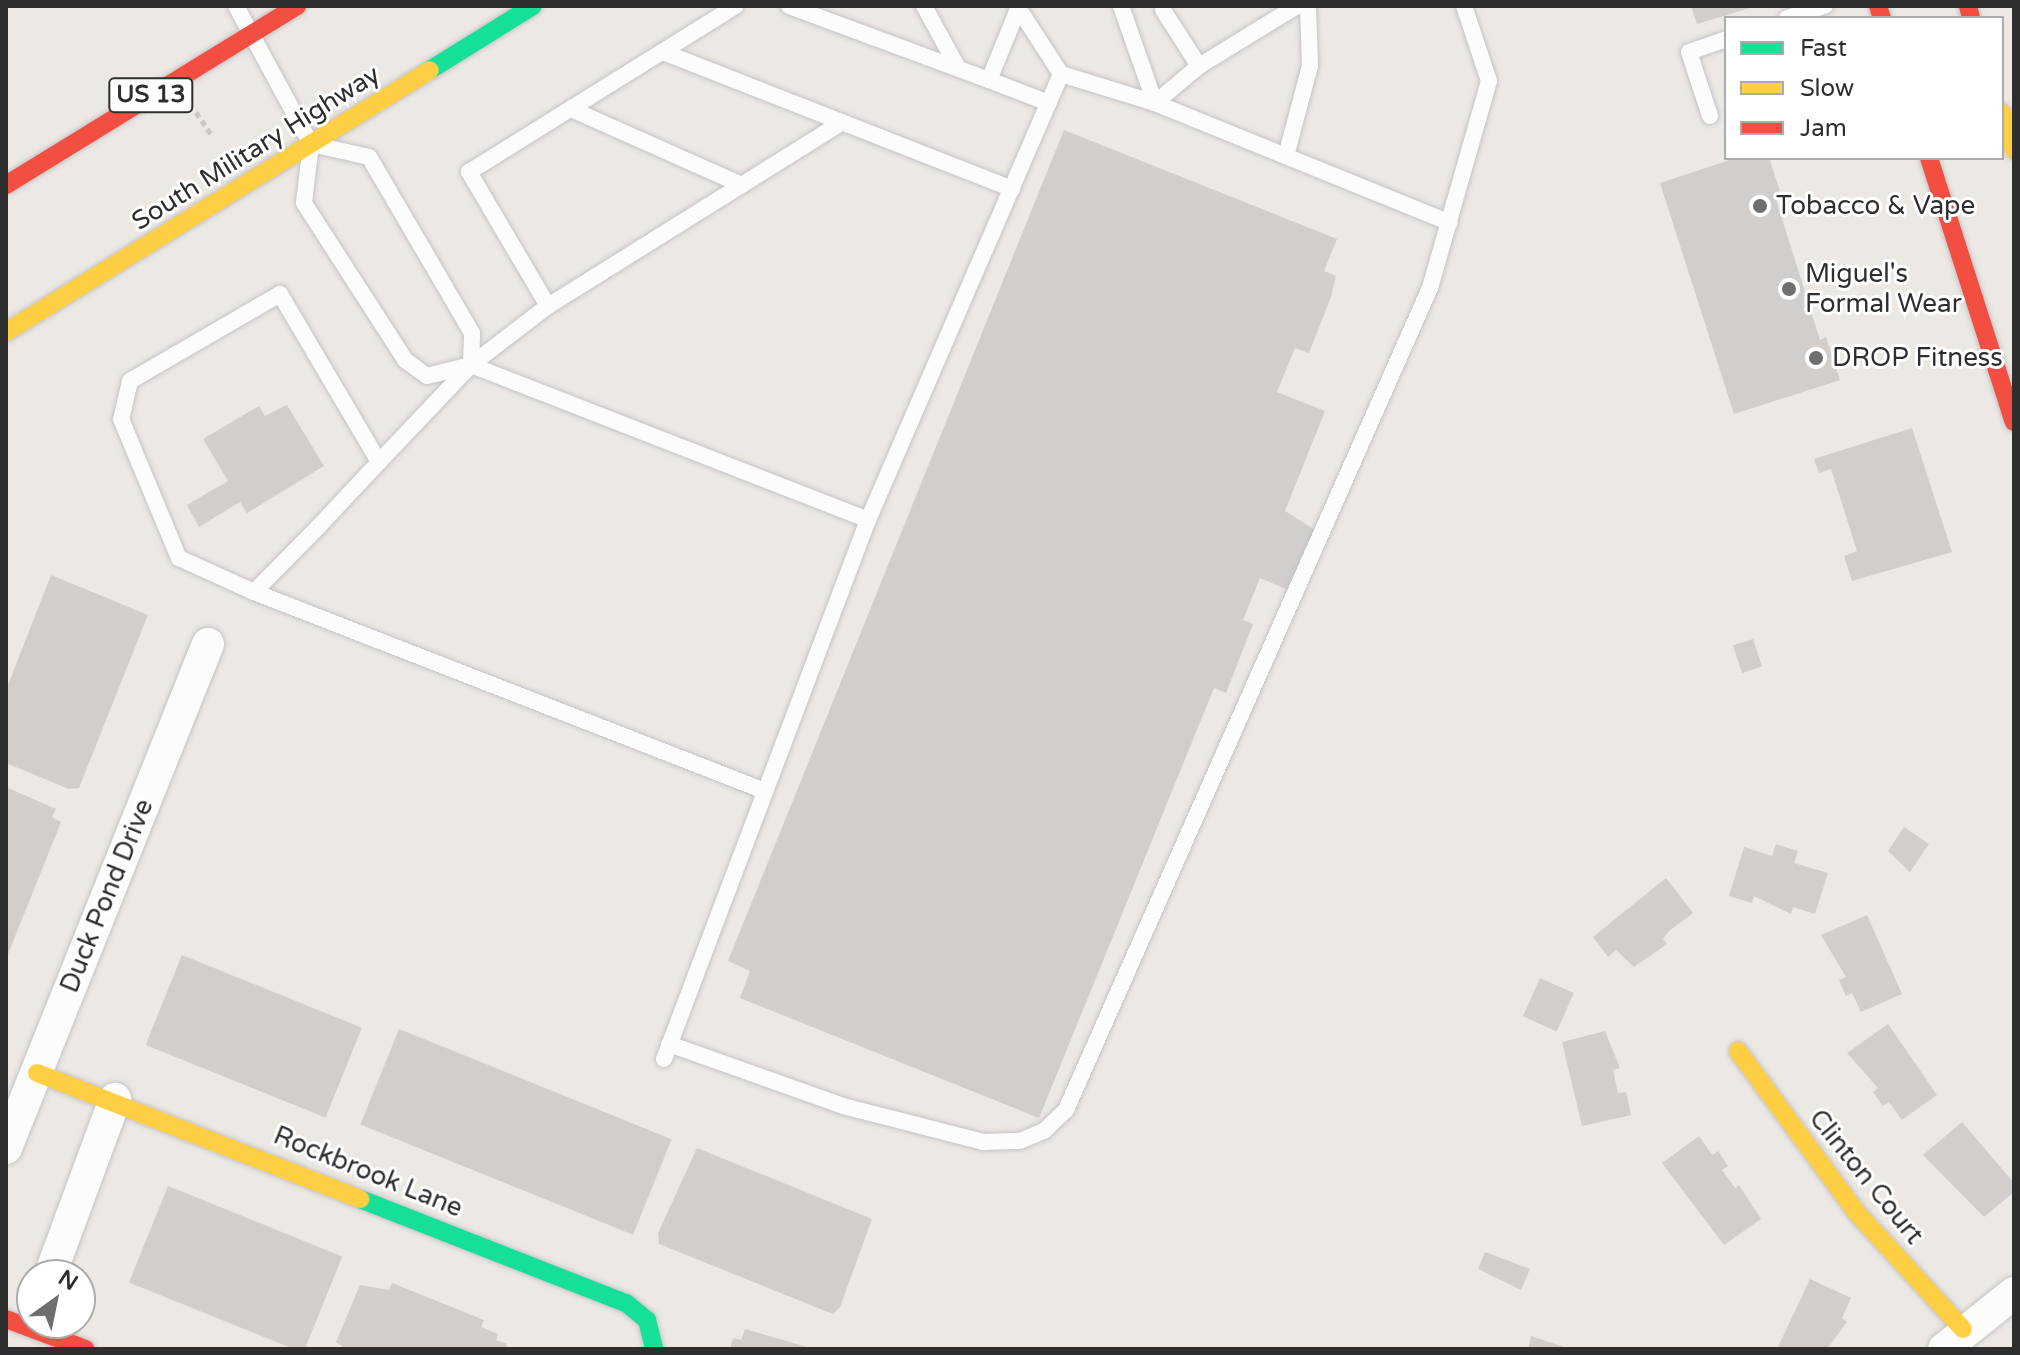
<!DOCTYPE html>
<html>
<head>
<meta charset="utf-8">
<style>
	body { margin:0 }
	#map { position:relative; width:2020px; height:1355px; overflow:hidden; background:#ece8e4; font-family:"Varela Round",sans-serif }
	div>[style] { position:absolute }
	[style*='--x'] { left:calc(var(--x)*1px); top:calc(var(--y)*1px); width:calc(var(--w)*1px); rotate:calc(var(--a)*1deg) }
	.building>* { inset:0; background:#d1cecb; transform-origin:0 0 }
	.path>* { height:5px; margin-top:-2.5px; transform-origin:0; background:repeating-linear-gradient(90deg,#c9c9c8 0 6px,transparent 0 10px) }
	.roads { filter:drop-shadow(0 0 2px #c5c4c5) drop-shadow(0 0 2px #c5c4c5) }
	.lane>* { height:16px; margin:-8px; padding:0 8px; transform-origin:8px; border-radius:8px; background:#fcfcfb }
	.street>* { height:32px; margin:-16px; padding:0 16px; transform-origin:16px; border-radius:16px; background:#fcfcfb }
	.fast>* { height:18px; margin:-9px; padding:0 9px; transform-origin:9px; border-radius:9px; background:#16e098 }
	.slow>* { height:18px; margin:-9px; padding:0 9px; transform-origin:9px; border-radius:9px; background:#ffcf43 }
	.jam>* { height:18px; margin:-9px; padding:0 9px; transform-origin:9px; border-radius:9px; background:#f24e42 }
	.dots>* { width:22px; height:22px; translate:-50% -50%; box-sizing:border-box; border:4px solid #fff; border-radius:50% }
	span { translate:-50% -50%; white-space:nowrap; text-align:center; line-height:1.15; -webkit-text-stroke:6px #fff; paint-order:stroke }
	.shield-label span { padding:2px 6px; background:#fff; border:2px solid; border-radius:6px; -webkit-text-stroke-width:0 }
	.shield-label { font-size:24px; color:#2e2e2e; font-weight:700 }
	.street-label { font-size:26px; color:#2e2e2e }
	.poi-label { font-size:26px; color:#2e2e2e }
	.left { translate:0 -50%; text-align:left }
	.frame { position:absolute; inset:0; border:8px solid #2e2e2e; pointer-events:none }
	.legend { position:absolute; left:1724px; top:16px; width:280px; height:144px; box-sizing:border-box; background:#fff; border:2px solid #ababab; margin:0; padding:10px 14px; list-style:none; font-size:24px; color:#2e2e2e }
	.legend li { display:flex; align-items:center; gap:16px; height:40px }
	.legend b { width:40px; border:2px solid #ababab }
	.north { position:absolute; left:16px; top:1259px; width:80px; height:80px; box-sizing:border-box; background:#fff; border:2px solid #ababab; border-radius:50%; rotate:33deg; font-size:22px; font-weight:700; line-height:32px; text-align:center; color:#2e2e2e }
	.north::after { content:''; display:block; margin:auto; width:28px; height:36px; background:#706f6e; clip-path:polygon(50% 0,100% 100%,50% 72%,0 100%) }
</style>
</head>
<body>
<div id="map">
	<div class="building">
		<i style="clip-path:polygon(1691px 6px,1753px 6px,1753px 7px,1697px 24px)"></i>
		<i style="clip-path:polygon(1064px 130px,1337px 239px,1324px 271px,1336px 276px,1331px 297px,1309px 353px,1295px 348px,1277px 392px,1325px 411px,1285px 511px,1318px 532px,1293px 592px,1260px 578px,1243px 620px,1253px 624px,1226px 693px,1214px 688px,1039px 1118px,740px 998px,750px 971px,728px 961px)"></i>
		<i style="clip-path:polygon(1736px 158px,1769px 158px,1780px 191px,1774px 193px,1820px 340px,1826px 337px,1840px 380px,1734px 414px,1660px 183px)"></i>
		<i style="clip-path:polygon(287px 405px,324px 466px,247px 513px,240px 502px,199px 527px,187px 505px,228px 481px,203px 439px,259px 406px,265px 416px)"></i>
		<i style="clip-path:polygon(1912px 428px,1952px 552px,1852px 581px,1844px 556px,1857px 551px,1831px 469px,1819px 473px,1814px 459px)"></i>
		<i style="clip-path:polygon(51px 575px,148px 615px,79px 788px,69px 789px,6px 763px,6px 690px)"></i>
		<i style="left:1753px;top:639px;width:29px;height:21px;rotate:72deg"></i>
		<i style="clip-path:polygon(6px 787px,56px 809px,52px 817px,61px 822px,6px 959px)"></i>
		<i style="clip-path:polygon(1904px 827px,1929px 844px,1910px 872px,1888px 851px)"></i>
		<i style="clip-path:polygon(1776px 844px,1798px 851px,1794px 863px,1828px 873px,1815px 914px,1793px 907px,1791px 914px,1754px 896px,1752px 903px,1729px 896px,1744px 847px,1772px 856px)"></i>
		<i style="clip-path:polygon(1666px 878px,1693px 913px,1669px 931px,1663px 939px,1667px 944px,1634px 967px,1616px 950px,1608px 957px,1593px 937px)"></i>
		<i style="clip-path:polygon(1867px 915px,1902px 994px,1861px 1012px,1852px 993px,1846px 996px,1839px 980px,1846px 977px,1821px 935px)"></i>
		<i style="left:182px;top:955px;width:194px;height:97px;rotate:22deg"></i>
		<i style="left:1540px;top:978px;width:37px;height:42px;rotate:24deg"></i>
		<i style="clip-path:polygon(1888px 1024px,1937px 1095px,1902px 1120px,1889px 1102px,1883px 1106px,1873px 1092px,1878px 1088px,1847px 1053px)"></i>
		<i style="left:399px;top:1029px;width:294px;height:103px;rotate:22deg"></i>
		<i style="clip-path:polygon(1605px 1031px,1620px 1068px,1613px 1070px,1618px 1093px,1626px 1092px,1631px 1115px,1582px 1126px,1562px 1042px)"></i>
		<i style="clip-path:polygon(1962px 1122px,2014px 1183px,2014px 1192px,1984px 1217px,1923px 1155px)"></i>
		<i style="clip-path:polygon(1699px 1136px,1712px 1155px,1718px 1151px,1728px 1166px,1722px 1170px,1735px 1188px,1739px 1185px,1761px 1219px,1724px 1245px,1662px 1163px)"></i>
		<i style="clip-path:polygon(697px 1148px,872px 1219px,840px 1307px,833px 1314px,659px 1244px,658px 1233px)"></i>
		<i style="left:168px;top:1186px;width:188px;height:104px;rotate:22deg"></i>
		<i style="clip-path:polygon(1485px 1252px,1530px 1269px,1521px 1290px,1478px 1269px)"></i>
		<i style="clip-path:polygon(1810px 1279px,1851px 1298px,1842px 1318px,1847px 1322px,1827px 1349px,1777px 1349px)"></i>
		<i style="clip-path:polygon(392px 1283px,484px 1320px,481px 1327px,498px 1334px,496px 1340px,507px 1344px,505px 1349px,346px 1349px,336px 1342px,360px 1285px,389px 1290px)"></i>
		<i style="clip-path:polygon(745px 1329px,811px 1348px,811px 1349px,730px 1349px,733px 1338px,741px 1340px)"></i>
		<i style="clip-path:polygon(1531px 1336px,1567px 1348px,1567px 1349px,1528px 1349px)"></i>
	</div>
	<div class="path">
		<i style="--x:196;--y:112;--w:29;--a:56"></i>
	</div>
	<div class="roads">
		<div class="lane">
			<i style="--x:236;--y:6;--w:157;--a:61.5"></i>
			<i style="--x:311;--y:144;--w:59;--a:96.8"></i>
			<i style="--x:304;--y:203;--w:187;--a:57.2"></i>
			<i style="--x:405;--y:360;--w:27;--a:36"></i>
			<i style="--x:427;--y:376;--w:45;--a:-14"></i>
			<i style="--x:471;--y:365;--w:32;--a:-88"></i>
			<i style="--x:472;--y:333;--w:204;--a:-120.3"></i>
			<i style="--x:369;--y:157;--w:50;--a:-167.3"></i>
			<i style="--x:789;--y:6;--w:213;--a:20.3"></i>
			<i style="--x:989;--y:80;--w:77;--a:-67.8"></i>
			<i style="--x:924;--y:6;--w:71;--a:61.3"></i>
			<i style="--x:1121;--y:6;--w:103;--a:70.7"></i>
			<i style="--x:1155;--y:103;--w:318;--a:22.1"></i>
			<i style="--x:1163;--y:10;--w:67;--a:57.3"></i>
			<i style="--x:1787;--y:18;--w:40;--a:-18"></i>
			<i style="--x:663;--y:52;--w:375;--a:21.4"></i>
			<i style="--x:1061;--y:74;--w:98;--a:17.1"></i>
			<i style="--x:1155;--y:103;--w:57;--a:-40.1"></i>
			<i style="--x:1199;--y:66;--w:115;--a:-31.5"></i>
			<i style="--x:989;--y:80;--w:64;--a:21"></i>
			<i style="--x:571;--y:109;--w:187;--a:24"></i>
			<i style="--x:1710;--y:116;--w:67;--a:-108.2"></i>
			<i style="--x:1689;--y:52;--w:39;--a:-19"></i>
			<i style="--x:1286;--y:156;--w:93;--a:-75.1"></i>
			<i style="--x:1310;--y:66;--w:60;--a:-91.9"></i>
			<i style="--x:548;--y:306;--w:347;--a:-32"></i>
			<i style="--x:471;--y:365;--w:426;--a:21.3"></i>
			<i style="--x:379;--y:462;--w:195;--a:-120.5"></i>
			<i style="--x:280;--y:294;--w:173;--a:149.9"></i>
			<i style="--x:130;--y:381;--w:39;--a:103"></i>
			<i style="--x:121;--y:419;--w:151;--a:67.4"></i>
			<i style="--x:179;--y:558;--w:82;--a:24.4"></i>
			<i style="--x:254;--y:592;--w:94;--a:-45.4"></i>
			<i style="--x:320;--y:525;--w:86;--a:-46.9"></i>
			<i style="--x:379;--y:462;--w:134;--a:-46.5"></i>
			<i style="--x:471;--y:365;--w:97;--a:-37.5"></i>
			<i style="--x:548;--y:306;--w:156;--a:-120.5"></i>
			<i style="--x:469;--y:172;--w:314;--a:-31.9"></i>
			<i style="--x:254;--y:592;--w:548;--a:21.28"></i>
			<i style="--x:669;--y:1044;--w:185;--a:19.6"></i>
			<i style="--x:843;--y:1106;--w:145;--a:14.4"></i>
			<i style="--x:983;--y:1142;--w:37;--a:-2"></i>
			<i style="--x:1020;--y:1141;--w:26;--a:-23"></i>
			<i style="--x:1044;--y:1131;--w:30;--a:-44"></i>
			<i style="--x:1066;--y:1110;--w:899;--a:-66.12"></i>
			<i style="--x:1430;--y:288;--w:215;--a:-74.1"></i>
			<i style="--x:1489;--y:81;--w:79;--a:-108.4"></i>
			<i style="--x:664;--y:1059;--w:576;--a:-69.27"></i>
			<i style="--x:868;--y:520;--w:486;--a:-66.6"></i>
			<i style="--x:1061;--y:74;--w:81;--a:-122.9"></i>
		</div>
		<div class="street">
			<i style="--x:6;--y:1148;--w:543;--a:-68.16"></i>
			<i style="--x:50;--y:1275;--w:188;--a:-69.7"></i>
			<i style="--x:1944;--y:1349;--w:90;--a:-38.7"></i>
		</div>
		<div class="fast">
			<i style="--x:430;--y:70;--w:121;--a:-31.9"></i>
			<i style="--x:360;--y:1199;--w:286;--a:21.4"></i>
			<i style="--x:626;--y:1303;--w:27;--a:39"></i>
			<i style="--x:647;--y:1320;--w:30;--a:76"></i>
		</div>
		<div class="slow">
			<i style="--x:2002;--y:113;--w:39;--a:72"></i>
			<i style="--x:6;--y:332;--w:498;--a:-31.7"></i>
			<i style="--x:1738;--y:1051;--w:201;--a:53.7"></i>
			<i style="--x:1857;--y:1213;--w:157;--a:47.6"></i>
			<i style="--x:37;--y:1073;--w:347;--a:21.3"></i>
		</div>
		<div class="jam">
			<i style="--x:1878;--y:6;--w:13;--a:72"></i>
			<i style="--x:1968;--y:6;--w:12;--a:76"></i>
			<i style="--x:1929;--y:158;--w:277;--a:72.2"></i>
			<i style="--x:6;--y:185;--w:342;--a:-31.6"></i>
			<i style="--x:6;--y:1319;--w:85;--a:20.6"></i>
		</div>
	</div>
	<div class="dots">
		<i style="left:1760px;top:206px;background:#706f6e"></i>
		<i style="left:1789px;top:289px;background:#706f6e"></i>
		<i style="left:1816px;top:358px;background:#706f6e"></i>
	</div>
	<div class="shield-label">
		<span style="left:151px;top:95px">US 13</span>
	</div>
	<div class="street-label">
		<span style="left:256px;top:148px;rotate:-32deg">South Military Highway</span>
		<span style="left:107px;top:896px;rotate:-68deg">Duck Pond Drive</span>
		<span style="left:368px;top:1172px;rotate:22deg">Rockbrook Lane</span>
		<span style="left:1866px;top:1177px;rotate:51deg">Clinton Court</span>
	</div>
	<div class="poi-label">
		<span class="left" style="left:1776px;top:206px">Tobacco &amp; Vape</span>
		<span class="left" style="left:1805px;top:289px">Miguel's<br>Formal Wear</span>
		<span class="left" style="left:1832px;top:358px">DROP Fitness</span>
	</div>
	<div class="frame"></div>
	<ul class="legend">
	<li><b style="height:10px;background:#16e098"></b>Fast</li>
	<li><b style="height:10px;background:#ffcf43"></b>Slow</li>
	<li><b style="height:10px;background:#f24e42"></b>Jam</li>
	</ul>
	<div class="north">N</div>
</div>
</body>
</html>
